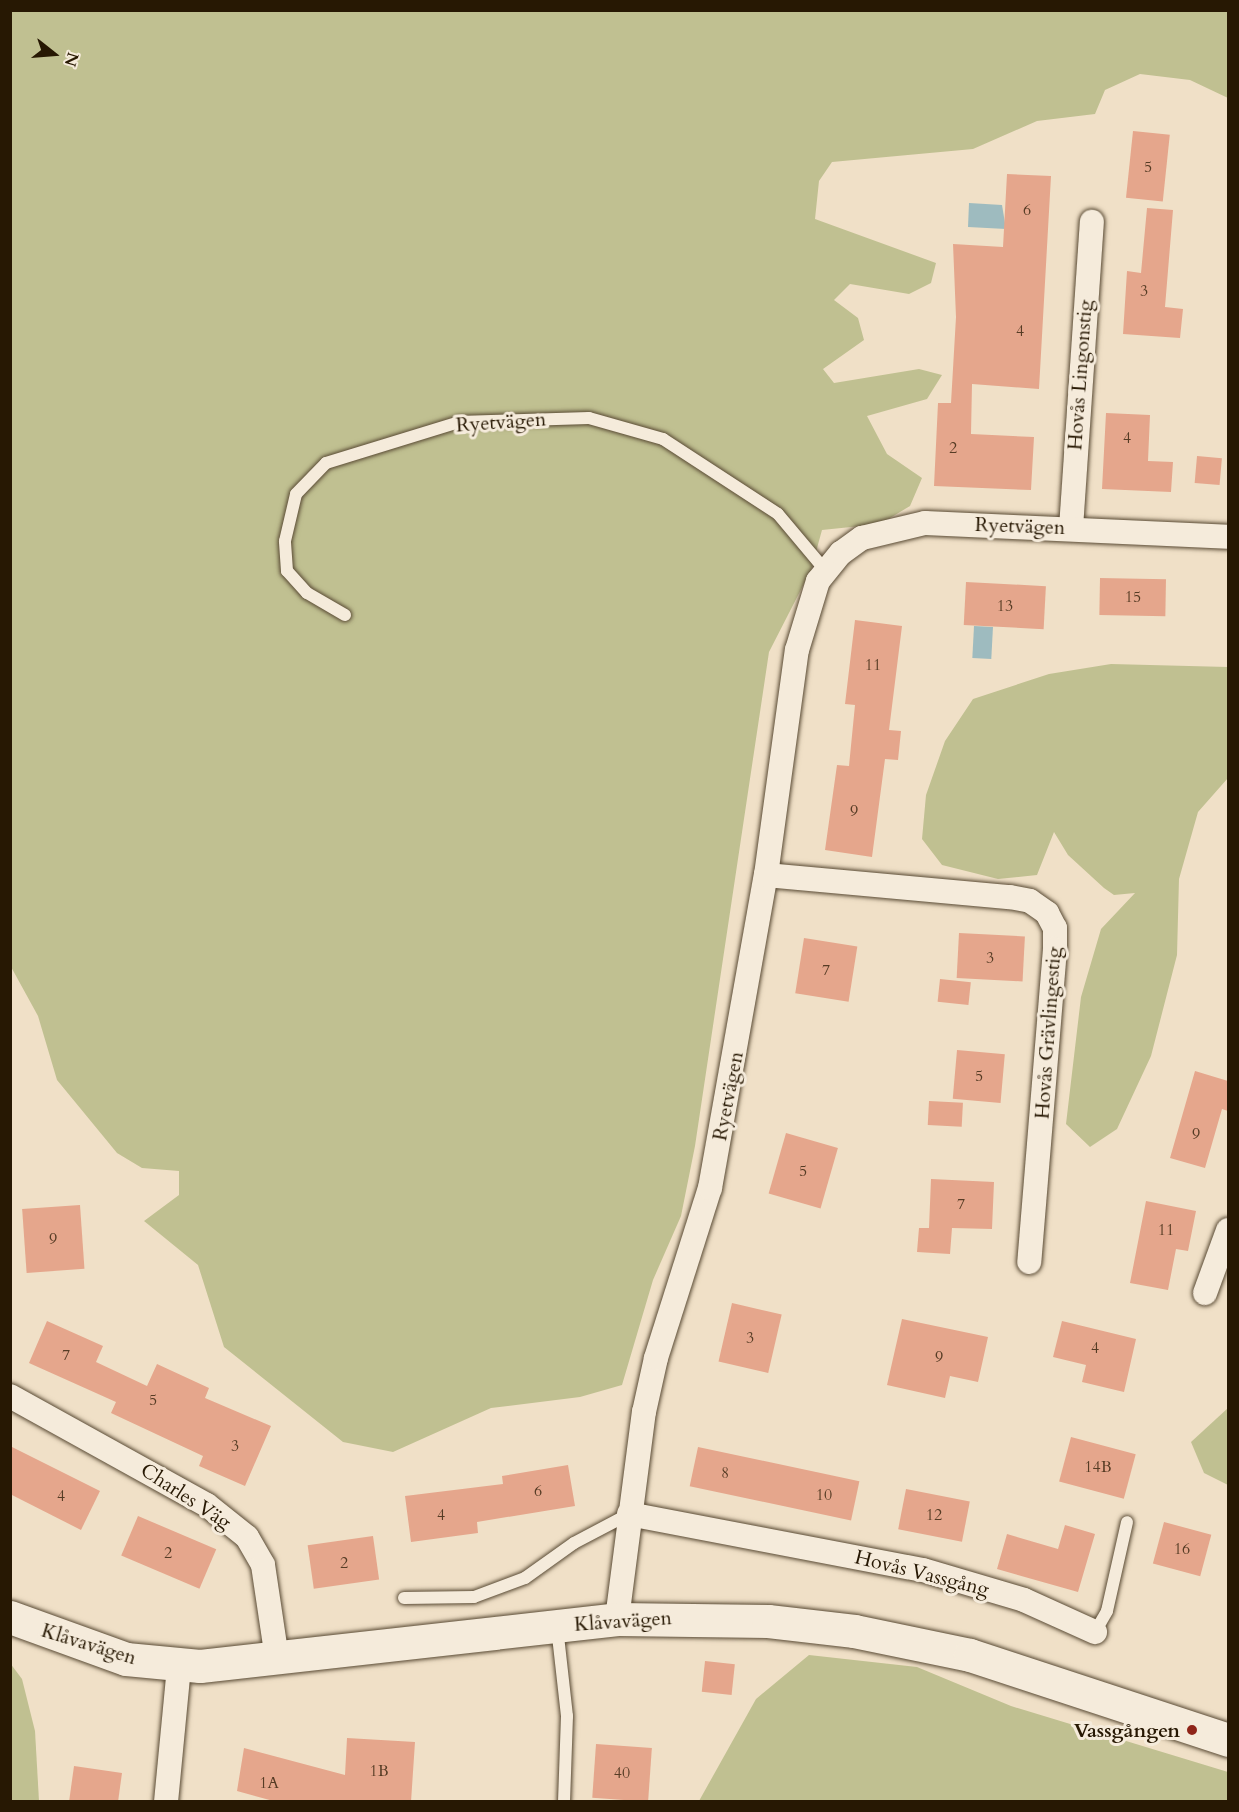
<!DOCTYPE html>
<html>
<head>
<meta charset="utf-8">
<style>
	body { margin:0 }
	#map { position:relative; width:1239px; height:1812px; overflow:hidden; background:#f0e0c7; font-family:Cardo,serif }
	div>[style] { position:absolute }
	[style*='--x'] { left:calc(var(--x)*1px); top:calc(var(--y)*1px); width:calc(var(--w)*1px); rotate:calc(var(--a)*1deg) }
	.green>* { inset:0; background:#c0c091 }
	.water>* { inset:0; background:#9ebbbf; transform-origin:0 0 }
	.building>* { inset:0; background:#e5a68c; transform-origin:0 0 }
	.roads { filter:drop-shadow(0 0 2px #594a34) drop-shadow(0 0 2px #594a34) }
	.lane>* { height:12px; margin:-6px; padding:0 6px; transform-origin:6px; border-radius:6px; background:#f5ebdb }
	.street>* { height:24px; margin:-12px; padding:0 12px; transform-origin:12px; border-radius:12px; background:#f5ebdb }
	.secondary>* { height:33px; margin:-16.5px; padding:0 16.5px; transform-origin:16.5px; border-radius:16.5px; background:#f5ebdb }
	.dots>* { width:16px; height:16px; translate:-50% -50%; box-sizing:border-box; border:3px solid #f5ebdb; border-radius:50% }
	span { translate:-50% -50%; white-space:nowrap; text-align:center; line-height:1.15; -webkit-text-stroke:6px #f5ebdb; paint-order:stroke }
	.number-label { font-size:16px; color:#563c25 }
	.number-label span { -webkit-text-stroke-width:0 }
	.street-label { font-size:20px; color:#271803 }
	.poi-label { font-size:20px; color:#271803; font-weight:700 }
	.right { translate:-100% -50%; text-align:right }
	.frame { position:absolute; inset:0; border:12px solid #271803; pointer-events:none }
	.north { position:absolute; left:24px; top:24px; width:60px; height:60px; -webkit-text-stroke:4px #f5ebdb; paint-order:stroke; rotate:107deg; font-size:16px; font-weight:700; line-height:24px; text-align:center; color:#271803 }
	.north::after { content:''; display:block; margin:auto; width:21px; height:27px; background:#271803; clip-path:polygon(50% 0,100% 100%,50% 72%,0 100%) }
</style>
</head>
<body>
<div id="map">
	<div class="green">
		<i style="clip-path:polygon(10px 11px,1228px 11px,1228px 98px,1190px 80px,1140px 74px,1105px 90px,1095px 114px,1037px 121px,973px 149px,832px 162px,819px 181px,815px 219px,936px 263px,931px 283px,909px 294px,850px 284px,834px 300px,858px 318px,864px 340px,823px 369px,834px 383px,919px 369px,942px 375px,927px 399px,867px 416px,887px 454px,922px 478px,910px 506px,880px 524px,822px 530px,811px 570px,769px 652px,695px 1146px,681px 1216px,653px 1280px,622px 1385px,580px 1397px,491px 1408px,393px 1452px,343px 1442px,224px 1347px,198px 1265px,144px 1221px,179px 1195px,179px 1171px,142px 1168px,117px 1153px,57px 1080px,38px 1016px,10px 965px)"></i>
		<i style="clip-path:polygon(1111px 664px,1228px 667px,1228px 778px,1198px 812px,1179px 879px,1177px 955px,1151px 1056px,1117px 1129px,1090px 1147px,1066px 1124px,1081px 997px,1101px 929px,1135px 893px,1114px 895px,1104px 888px,1068px 855px,1054px 832px,1037px 875px,998px 879px,942px 865px,922px 839px,926px 795px,945px 741px,973px 699px,1049px 674px)"></i>
		<i style="clip-path:polygon(1228px 1408px,1228px 1485px,1204px 1473px,1191px 1442px)"></i>
		<i style="clip-path:polygon(809px 1655px,917px 1667px,1011px 1706px,1228px 1772px,1228px 1801px,699px 1801px,756px 1699px)"></i>
		<i style="clip-path:polygon(10px 1663px,22px 1679px,35px 1731px,39px 1801px,11px 1801px)"></i>
	</div>
	<div class="water">
		<i style="clip-path:polygon(969px 203px,1002px 205px,1006px 229px,968px 227px)"></i>
		<i style="left:974px;top:626px;width:19px;height:32px;rotate:3deg"></i>
	</div>
	<div class="building">
		<i style="left:1133px;top:131px;width:37px;height:67px;rotate:6deg"></i>
		<i style="clip-path:polygon(1007px 174px,1051px 176px,1039px 389px,972px 384px,971px 434px,1034px 437px,1031px 490px,934px 486px,938px 403px,951px 403px,956px 317px,953px 244px,1003px 247px)"></i>
		<i style="clip-path:polygon(1147px 208px,1173px 210px,1165px 307px,1183px 309px,1180px 338px,1123px 334px,1127px 271px,1141px 273px)"></i>
		<i style="clip-path:polygon(1106px 413px,1150px 415px,1148px 461px,1173px 462px,1171px 492px,1102px 489px)"></i>
		<i style="left:1197px;top:456px;width:25px;height:27px;rotate:5deg"></i>
		<i style="left:1100px;top:578px;width:66px;height:37px;rotate:1deg"></i>
		<i style="left:966px;top:582px;width:80px;height:43px;rotate:3deg"></i>
		<i style="clip-path:polygon(855px 620px,902px 626px,889px 730px,901px 731px,898px 760px,885px 759px,872px 857px,825px 850px,837px 765px,849px 766px,855px 705px,845px 704px)"></i>
		<i style="left:959px;top:933px;width:66px;height:45px;rotate:3deg"></i>
		<i style="left:804px;top:938px;width:54px;height:56px;rotate:9deg"></i>
		<i style="left:940px;top:979px;width:31px;height:23px;rotate:6deg"></i>
		<i style="left:957px;top:1050px;width:48px;height:49px;rotate:5deg"></i>
		<i style="clip-path:polygon(1195px 1071px,1228px 1081px,1228px 1111px,1222px 1109px,1205px 1168px,1170px 1158px)"></i>
		<i style="left:929px;top:1101px;width:34px;height:24px;rotate:3deg"></i>
		<i style="left:786px;top:1133px;width:54px;height:63px;rotate:16deg"></i>
		<i style="clip-path:polygon(931px 1179px,994px 1182px,992px 1229px,952px 1228px,950px 1254px,917px 1252px,919px 1228px,929px 1228px)"></i>
		<i style="clip-path:polygon(1146px 1201px,1196px 1211px,1188px 1251px,1176px 1249px,1168px 1290px,1130px 1283px)"></i>
		<i style="left:80px;top:1205px;width:64px;height:58px;rotate:86deg"></i>
		<i style="left:732px;top:1303px;width:51px;height:60px;rotate:13deg"></i>
		<i style="clip-path:polygon(902px 1319px,988px 1337px,978px 1382px,950px 1376px,945px 1398px,887px 1385px)"></i>
		<i style="clip-path:polygon(47px 1321px,103px 1346px,96px 1362px,147px 1386px,157px 1364px,209px 1388px,205px 1398px,271px 1426px,245px 1486px,199px 1466px,203px 1456px,111px 1413px,116px 1402px,29px 1363px)"></i>
		<i style="clip-path:polygon(1062px 1321px,1136px 1339px,1124px 1392px,1082px 1382px,1086px 1365px,1053px 1357px)"></i>
		<i style="left:1071px;top:1437px;width:67px;height:46px;rotate:15deg"></i>
		<i style="clip-path:polygon(10px 1446px,100px 1491px,81px 1530px,10px 1494px)"></i>
		<i style="left:698px;top:1447px;width:165px;height:40px;rotate:12deg"></i>
		<i style="clip-path:polygon(568px 1465px,575px 1506px,477px 1522px,478px 1533px,411px 1542px,405px 1496px,503px 1484px,502px 1476px)"></i>
		<i style="left:906px;top:1489px;width:65px;height:41px;rotate:11deg"></i>
		<i style="left:138px;top:1516px;width:85px;height:43px;rotate:23deg"></i>
		<i style="left:1164px;top:1522px;width:49px;height:43px;rotate:15deg"></i>
		<i style="clip-path:polygon(1065px 1525px,1095px 1534px,1078px 1592px,997px 1569px,1007px 1534px,1058px 1549px)"></i>
		<i style="left:373px;top:1536px;width:44px;height:66px;rotate:82deg"></i>
		<i style="left:705px;top:1661px;width:30px;height:31px;rotate:6deg"></i>
		<i style="clip-path:polygon(347px 1738px,415px 1742px,411px 1802px,277px 1802px,237px 1791px,244px 1748px,345px 1775px)"></i>
		<i style="left:596px;top:1744px;width:56px;height:54px;rotate:4deg"></i>
		<i style="clip-path:polygon(74px 1766px,122px 1773px,118px 1802px,69px 1802px)"></i>
	</div>
	<div class="roads">
		<div class="lane">
			<i style="--x:345;--y:615;--w:44;--a:-149.9"></i>
			<i style="--x:307;--y:593;--w:30;--a:-132"></i>
			<i style="--x:287;--y:571;--w:30;--a:-94"></i>
			<i style="--x:285;--y:541;--w:48;--a:-76.8"></i>
			<i style="--x:296;--y:494;--w:43;--a:-45.9"></i>
			<i style="--x:326;--y:463;--w:139;--a:-17.1"></i>
			<i style="--x:459;--y:422;--w:130;--a:-1.8"></i>
			<i style="--x:589;--y:418;--w:77;--a:15.8"></i>
			<i style="--x:663;--y:439;--w:137;--a:33.1"></i>
			<i style="--x:778;--y:514;--w:73;--a:50"></i>
			<i style="--x:404;--y:1598;--w:70;--a:-0.8"></i>
			<i style="--x:474;--y:1597;--w:54;--a:-20.4"></i>
			<i style="--x:525;--y:1578;--w:60;--a:-35.5"></i>
			<i style="--x:574;--y:1543;--w:62;--a:-27.8"></i>
			<i style="--x:557;--y:1627;--w:90;--a:83.6"></i>
			<i style="--x:567;--y:1716;--w:86;--a:92"></i>
			<i style="--x:1095;--y:1632;--w:24;--a:-60"></i>
			<i style="--x:1107;--y:1611;--w:91;--a:-77.3"></i>
		</div>
		<div class="street">
			<i style="--x:1071;--y:528;--w:307;--a:-86.1"></i>
			<i style="--x:766;--y:875;--w:245;--a:5.2"></i>
			<i style="--x:1010;--y:897;--w:20;--a:11"></i>
			<i style="--x:1030;--y:901;--w:21;--a:35"></i>
			<i style="--x:1047;--y:913;--w:17;--a:62"></i>
			<i style="--x:1055;--y:928;--w:21;--a:90"></i>
			<i style="--x:1055;--y:949;--w:314;--a:94.7"></i>
			<i style="--x:1205;--y:1293;--w:67;--a:-69.9"></i>
			<i style="--x:10;--y:1396;--w:225;--a:29"></i>
			<i style="--x:207;--y:1505;--w:51;--a:38.7"></i>
			<i style="--x:247;--y:1537;--w:32;--a:60"></i>
			<i style="--x:263;--y:1565;--w:95;--a:81.5"></i>
			<i style="--x:629;--y:1514;--w:299;--a:10.8"></i>
			<i style="--x:923;--y:1570;--w:105;--a:16.5"></i>
			<i style="--x:1024;--y:1600;--w:78;--a:24.3"></i>
			<i style="--x:617;--y:1619;--w:209;--a:-82.6"></i>
			<i style="--x:644;--y:1412;--w:55;--a:-77.5"></i>
			<i style="--x:656;--y:1358;--w:178;--a:-72.4"></i>
			<i style="--x:710;--y:1188;--w:318;--a:-79.9"></i>
			<i style="--x:766;--y:875;--w:227;--a:-82.2"></i>
			<i style="--x:797;--y:650;--w:72;--a:-73.1"></i>
			<i style="--x:818;--y:581;--w:36;--a:-51"></i>
			<i style="--x:841;--y:553;--w:26;--a:-36"></i>
			<i style="--x:862;--y:538;--w:65;--a:-13.4"></i>
			<i style="--x:925;--y:523;--w:303;--a:2.6"></i>
			<i style="--x:166;--y:1802;--w:137;--a:-84.5"></i>
		</div>
		<div class="secondary">
			<i style="--x:10;--y:1617;--w:123;--a:19.9"></i>
			<i style="--x:126;--y:1659;--w:74;--a:5.4"></i>
			<i style="--x:200;--y:1666;--w:420;--a:-6.4"></i>
			<i style="--x:617;--y:1619;--w:151;--a:0.8"></i>
			<i style="--x:768;--y:1621;--w:87;--a:6.6"></i>
			<i style="--x:854;--y:1631;--w:118;--a:11.7"></i>
			<i style="--x:970;--y:1655;--w:272;--a:18.2"></i>
		</div>
	</div>
	<div class="dots">
		<i style="left:1192px;top:1730px;background:#8f2418"></i>
	</div>
	<div class="number-label">
		<span style="left:1148px;top:167px">5</span>
		<span style="left:1027px;top:210px">6</span>
		<span style="left:1144px;top:291px">3</span>
		<span style="left:1020px;top:331px">4</span>
		<span style="left:1127px;top:438px">4</span>
		<span style="left:953px;top:448px">2</span>
		<span style="left:1133px;top:597px">15</span>
		<span style="left:1005px;top:606px">13</span>
		<span style="left:873px;top:665px">11</span>
		<span style="left:854px;top:811px">9</span>
		<span style="left:990px;top:958px">3</span>
		<span style="left:826px;top:970px">7</span>
		<span style="left:979px;top:1076px">5</span>
		<span style="left:1196px;top:1134px">9</span>
		<span style="left:803px;top:1171px">5</span>
		<span style="left:961px;top:1204px">7</span>
		<span style="left:1166px;top:1230px">11</span>
		<span style="left:53px;top:1239px">9</span>
		<span style="left:750px;top:1338px">3</span>
		<span style="left:1095px;top:1348px">4</span>
		<span style="left:66px;top:1355px">7</span>
		<span style="left:939px;top:1357px">9</span>
		<span style="left:153px;top:1400px">5</span>
		<span style="left:235px;top:1446px">3</span>
		<span style="left:1098px;top:1467px">14B</span>
		<span style="left:725px;top:1473px">8</span>
		<span style="left:538px;top:1491px">6</span>
		<span style="left:824px;top:1495px">10</span>
		<span style="left:61px;top:1496px">4</span>
		<span style="left:441px;top:1515px">4</span>
		<span style="left:934px;top:1515px">12</span>
		<span style="left:1182px;top:1549px">16</span>
		<span style="left:168px;top:1553px">2</span>
		<span style="left:344px;top:1563px">2</span>
		<span style="left:379px;top:1771px">1B</span>
		<span style="left:622px;top:1773px">40</span>
		<span style="left:269px;top:1783px">1A</span>
	</div>
	<div class="street-label">
		<span style="left:1080px;top:375px;rotate:-86deg">Hovås Lingonstig</span>
		<span style="left:501px;top:422px;rotate:-4deg">Ryetvägen</span>
		<span style="left:1020px;top:526px;rotate:2deg">Ryetvägen</span>
		<span style="left:1048px;top:1033px;rotate:-86deg">Hovås Grävlingestig</span>
		<span style="left:728px;top:1096px;rotate:-79deg">Ryetvägen</span>
		<span style="left:186px;top:1496px;rotate:33deg">Charles Väg</span>
		<span style="left:922px;top:1573px;rotate:14deg">Hovås Vassgång</span>
		<span style="left:623px;top:1621px;rotate:-4deg">Klåvavägen</span>
		<span style="left:89px;top:1644px;rotate:17deg">Klåvavägen</span>
	</div>
	<div class="poi-label">
		<span class="right" style="left:1180px;top:1730px">Vassgången</span>
	</div>
	<div class="frame"></div>
	<div class="north">N</div>
</div>
</body>
</html>
